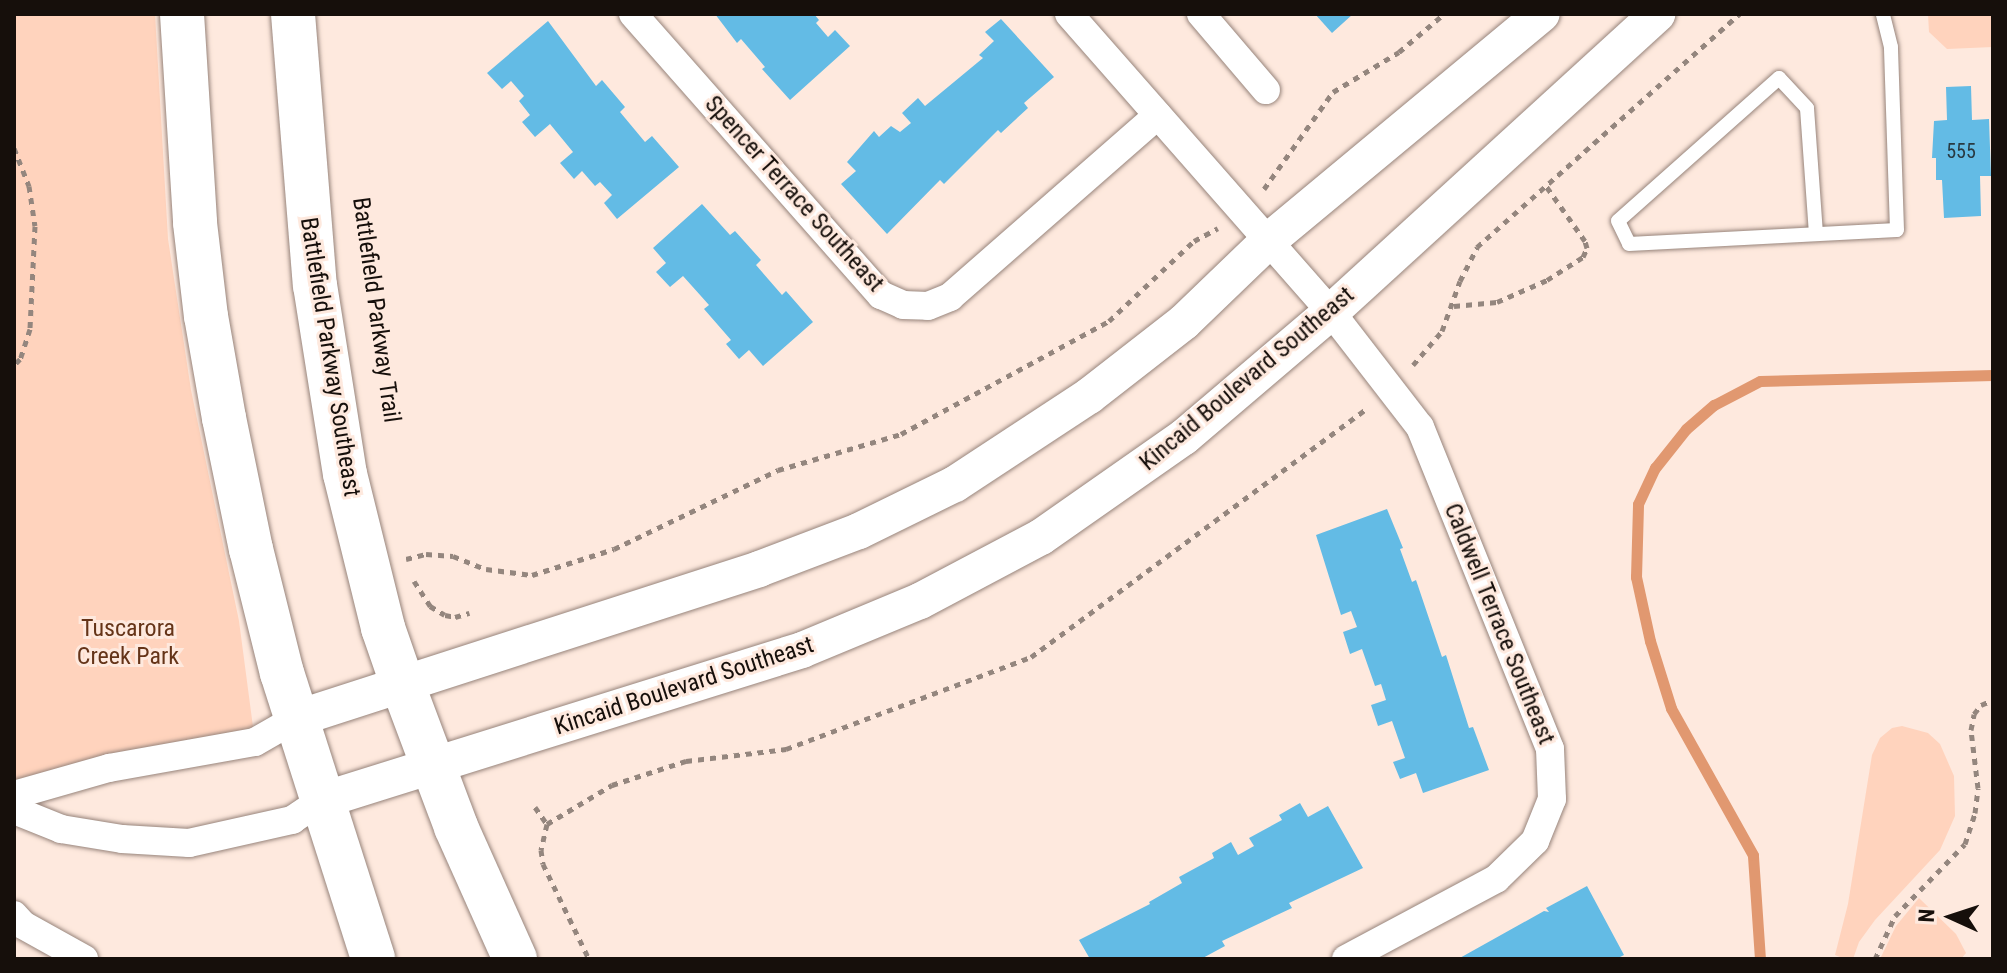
<!DOCTYPE html>
<html>
<head>
<meta charset="utf-8">
<style>
	body { margin:0 }
	#map { position:relative; width:2007px; height:973px; overflow:hidden; background:#fee9de; font-family:"Roboto Condensed",sans-serif }
	div>[style] { position:absolute }
	[style*='--x'] { left:calc(var(--x)*1px); top:calc(var(--y)*1px); width:calc(var(--w)*1px); rotate:calc(var(--a)*1deg) }
	.green>* { inset:0; background:#ffd3bd }
	.stream>* { height:11px; margin:-5.5px; padding:0 5.5px; transform-origin:5.5px; border-radius:5.5px; background:#e19870 }
	.building>* { inset:0; background:#63bbe5 }
	.path>* { height:5px; margin-top:-2.5px; transform-origin:0; background:repeating-linear-gradient(90deg,#94867e 0 6px,transparent 0 12px) }
	.roads { filter:drop-shadow(0 0 2px #97847b) drop-shadow(0 0 2px #97847b) }
	.service>* { height:14px; margin:-7px; padding:0 7px; transform-origin:7px; border-radius:7px; background:#fff }
	.minor>* { height:28px; margin:-14px; padding:0 14px; transform-origin:14px; border-radius:14px; background:#fff }
	.tertiary>* { height:36px; margin:-18px; padding:0 18px; transform-origin:18px; border-radius:18px; background:#fff }
	.primary>* { height:44px; margin:-22px; padding:0 22px; transform-origin:22px; border-radius:22px; background:#fff }
	span { translate:-50% -50%; white-space:nowrap; text-align:center; line-height:1.15; -webkit-text-stroke:6px #fee9de; paint-order:stroke }
	.number-label { font-size:20px; color:#293a42 }
	.number-label span { -webkit-text-stroke-width:0 }
	.street-label { font-size:24px; color:#160f0b }
	.park-label { font-size:24px; color:#653418 }
	.frame { position:absolute; inset:0; border:16px solid #160f0b; pointer-events:none }
	.north { position:absolute; left:1911px; top:877px; width:80px; height:80px; -webkit-text-stroke:6px #fee9de; paint-order:stroke; rotate:273deg; font-size:22px; font-weight:700; line-height:32px; text-align:center; color:#160f0b }
	.north::after { content:''; display:block; margin:auto; width:28px; height:36px; background:#160f0b; clip-path:polygon(50% 0,100% 100%,50% 72%,0 100%) }
</style>
</head>
<body>
<div id="map">
	<div class="green">
		<i style="clip-path:polygon(14px 14px,155px 14px,168px 239px,191px 390px,239px 621px,255px 742px,14px 795px)"></i>
		<i style="clip-path:polygon(1928px 14px,1993px 14px,1993px 47px,1947px 49px,1929px 32px)"></i>
		<i style="clip-path:polygon(1902px 726px,1928px 733px,1940px 744px,1954px 776px,1955px 816px,1940px 850px,1875px 920px,1859px 942px,1853px 959px,1845px 959px,1835px 955px,1848px 904px,1872px 755px,1880px 738px,1892px 728px)"></i>
		<i style="clip-path:polygon(1919px 898px,1956px 934px,1966px 953px,1961px 959px,1880px 959px,1896px 926px)"></i>
	</div>
	<div class="stream">
		<i style="--x:1760;--y:959;--w:104;--a:-93.9"></i>
		<i style="--x:1753;--y:855;--w:168;--a:-119.2"></i>
		<i style="--x:1671;--y:708;--w:70;--a:-107.4"></i>
		<i style="--x:1650;--y:641;--w:66;--a:-102.3"></i>
		<i style="--x:1636;--y:577;--w:73;--a:-88.4"></i>
		<i style="--x:1638;--y:504;--w:40;--a:-65"></i>
		<i style="--x:1655;--y:468;--w:50;--a:-51.5"></i>
		<i style="--x:1686;--y:429;--w:37;--a:-41"></i>
		<i style="--x:1714;--y:405;--w:52;--a:-27.6"></i>
		<i style="--x:1760;--y:381;--w:233;--a:-1.5"></i>
	</div>
	<div class="building">
		<i style="clip-path:polygon(715px 14px,814px 14px,819px 20px,816px 23px,828px 37px,835px 30px,850px 46px,790px 100px,762px 69px,765px 67px,741px 39px,737px 43px)"></i>
		<i style="clip-path:polygon(1315px 14px,1353px 14px,1332px 33px)"></i>
		<i style="clip-path:polygon(1001px 19px,1054px 77px,1024px 103px,1028px 108px,1001px 133px,998px 130px,944px 184px,940px 180px,887px 234px,841px 184px,856px 171px,847px 162px,874px 131px,879px 137px,891px 126px,900px 132px,911px 123px,902px 113px,918px 98px,925px 106px,983px 58px,979px 55px,994px 41px,985px 32px)"></i>
		<i style="clip-path:polygon(548px 21px,596px 86px,602px 80px,625px 107px,620px 112px,645px 142px,652px 136px,679px 167px,617px 219px,604px 203px,612px 195px,600px 182px,595px 186px,582px 171px,574px 179px,560px 163px,573px 152px,550px 124px,535px 137px,522px 122px,530px 115px,519px 101px,524px 96px,511px 81px,502px 89px,487px 73px)"></i>
		<i style="clip-path:polygon(1971px 86px,1972px 120px,1989px 119px,1991px 176px,1980px 176px,1981px 216px,1944px 218px,1942px 180px,1936px 180px,1936px 158px,1932px 158px,1934px 121px,1947px 120px,1946px 87px)"></i>
		<i style="clip-path:polygon(702px 204px,730px 235px,735px 231px,761px 260px,756px 265px,782px 295px,786px 291px,813px 322px,763px 366px,749px 350px,739px 359px,726px 344px,731px 340px,704px 309px,709px 305px,683px 276px,670px 287px,656px 272px,666px 263px,653px 248px)"></i>
		<i style="clip-path:polygon(1387px 509px,1403px 548px,1400px 549px,1412px 582px,1416px 580px,1442px 657px,1446px 655px,1469px 728px,1473px 727px,1489px 770px,1423px 793px,1416px 773px,1400px 779px,1393px 762px,1405px 758px,1392px 721px,1378px 726px,1371px 705px,1386px 700px,1381px 684px,1375px 686px,1362px 649px,1350px 654px,1343px 632px,1357px 627px,1351px 611px,1341px 615px,1316px 535px)"></i>
		<i style="clip-path:polygon(1300px 803px,1308px 817px,1328px 806px,1363px 868px,1289px 903px,1292px 908px,1222px 941px,1225px 946px,1201px 959px,1090px 959px,1079px 940px,1150px 904px,1149px 902px,1182px 883px,1179px 877px,1214px 858px,1212px 853px,1231px 842px,1238px 855px,1254px 846px,1249px 838px,1282px 820px,1279px 815px)"></i>
		<i style="clip-path:polygon(1587px 886px,1624px 955px,1616px 959px,1458px 959px,1544px 911px,1549px 912px,1546px 908px)"></i>
	</div>
	<div class="path">
		<i style="--x:14;--y:148;--w:41;--a:68.5"></i>
		<i style="--x:29;--y:186;--w:40;--a:81.5"></i>
		<i style="--x:35;--y:226;--w:103;--a:92.8"></i>
		<i style="--x:30;--y:329;--w:32;--a:108"></i>
		<i style="--x:20;--y:359;--w:8;--a:135"></i>
		<i style="--x:1264;--y:189;--w:119;--a:-54.6"></i>
		<i style="--x:1333;--y:92;--w:77;--a:-31.2"></i>
		<i style="--x:1399;--y:52;--w:59;--a:-40.2"></i>
		<i style="--x:1454;--y:306;--w:43;--a:-5.3"></i>
		<i style="--x:1497;--y:302;--w:55;--a:-23.7"></i>
		<i style="--x:1547;--y:280;--w:43;--a:-32.6"></i>
		<i style="--x:1583;--y:257;--w:10;--a:-66"></i>
		<i style="--x:1587;--y:248;--w:7;--a:-106"></i>
		<i style="--x:1585;--y:241;--w:67;--a:-125.3"></i>
		<i style="--x:1413;--y:365;--w:45;--a:-49.5"></i>
		<i style="--x:1442;--y:331;--w:53;--a:-70.2"></i>
		<i style="--x:1460;--y:281;--w:38;--a:-63"></i>
		<i style="--x:1477;--y:247;--w:351;--a:-41.6"></i>
		<i style="--x:406;--y:559;--w:21;--a:-14"></i>
		<i style="--x:426;--y:554;--w:27;--a:4"></i>
		<i style="--x:453;--y:556;--w:35;--a:22"></i>
		<i style="--x:486;--y:569;--w:46;--a:7.4"></i>
		<i style="--x:532;--y:575;--w:86;--a:-17.6"></i>
		<i style="--x:614;--y:549;--w:182;--a:-25.7"></i>
		<i style="--x:778;--y:470;--w:128;--a:-16.3"></i>
		<i style="--x:901;--y:434;--w:237;--a:-28.5"></i>
		<i style="--x:1109;--y:321;--w:117;--a:-43.3"></i>
		<i style="--x:1194;--y:241;--w:27;--a:-28"></i>
		<i style="--x:414;--y:581;--w:30;--a:57"></i>
		<i style="--x:430;--y:606;--w:17;--a:31"></i>
		<i style="--x:445;--y:615;--w:10;--a:11"></i>
		<i style="--x:455;--y:617;--w:15;--a:-16"></i>
		<i style="--x:535;--y:807;--w:21;--a:55"></i>
		<i style="--x:547;--y:824;--w:27;--a:103"></i>
		<i style="--x:541;--y:850;--w:14;--a:82"></i>
		<i style="--x:543;--y:864;--w:106;--a:64.2"></i>
		<i style="--x:547;--y:824;--w:76;--a:-31"></i>
		<i style="--x:612;--y:785;--w:78;--a:-18"></i>
		<i style="--x:686;--y:761;--w:101;--a:-6.8"></i>
		<i style="--x:786;--y:749;--w:262;--a:-20.6"></i>
		<i style="--x:1031;--y:657;--w:419;--a:-36.5"></i>
		<i style="--x:1875;--y:959;--w:47;--a:-65.1"></i>
		<i style="--x:1895;--y:916;--w:100;--a:-45.8"></i>
		<i style="--x:1965;--y:844;--w:33;--a:-72"></i>
		<i style="--x:1975;--y:813;--w:25;--a:-83"></i>
		<i style="--x:1978;--y:788;--w:58;--a:-96.9"></i>
		<i style="--x:1971;--y:730;--w:16;--a:-79"></i>
		<i style="--x:1974;--y:714;--w:11;--a:-52"></i>
		<i style="--x:1981;--y:705;--w:13;--a:-23"></i>
	</div>
	<div class="roads">
		<div class="service">
			<i style="--x:1816;--y:234;--w:126;--a:-94.1"></i>
			<i style="--x:1807;--y:108;--w:41;--a:-133"></i>
			<i style="--x:1779;--y:78;--w:215;--a:138.4"></i>
			<i style="--x:1618;--y:221;--w:25;--a:64"></i>
			<i style="--x:1629;--y:244;--w:268;--a:-3"></i>
			<i style="--x:1897;--y:230;--w:183;--a:-91.9"></i>
			<i style="--x:1891;--y:47;--w:34;--a:-104"></i>
		</div>
		<div class="minor">
			<i style="--x:633;--y:14;--w:375;--a:48.6"></i>
			<i style="--x:881;--y:295;--w:24;--a:24"></i>
			<i style="--x:903;--y:305;--w:25;--a:2"></i>
			<i style="--x:928;--y:306;--w:24;--a:-22"></i>
			<i style="--x:950;--y:297;--w:276;--a:-41.2"></i>
			<i style="--x:1069;--y:14;--w:397;--a:48.7"></i>
			<i style="--x:1331;--y:312;--w:145;--a:52.3"></i>
			<i style="--x:1420;--y:427;--w:347;--a:68"></i>
			<i style="--x:1550;--y:749;--w:50;--a:87.7"></i>
			<i style="--x:1552;--y:799;--w:45;--a:112"></i>
			<i style="--x:1535;--y:841;--w:54;--a:135.7"></i>
			<i style="--x:1496;--y:879;--w:170;--a:151.9"></i>
			<i style="--x:1201;--y:14;--w:100;--a:49.5"></i>
			<i style="--x:14;--y:795;--w:99;--a:-15.9"></i>
			<i style="--x:109;--y:768;--w:148;--a:-10.1"></i>
			<i style="--x:255;--y:742;--w:46;--a:-29.9"></i>
			<i style="--x:14;--y:810;--w:51;--a:22"></i>
			<i style="--x:61;--y:829;--w:62;--a:9.3"></i>
			<i style="--x:122;--y:839;--w:67;--a:3.4"></i>
			<i style="--x:189;--y:843;--w:106;--a:-12.6"></i>
			<i style="--x:292;--y:820;--w:34;--a:-34"></i>
			<i style="--x:14;--y:915;--w:13;--a:48"></i>
			<i style="--x:23;--y:925;--w:70;--a:29.1"></i>
		</div>
		<div class="tertiary">
			<i style="--x:295;--y:719;--w:488;--a:-17.9"></i>
			<i style="--x:759;--y:569;--w:107;--a:-20.8"></i>
			<i style="--x:859;--y:531;--w:107;--a:-26.1"></i>
			<i style="--x:955;--y:484;--w:160;--a:-33.3"></i>
			<i style="--x:1089;--y:396;--w:120;--a:-37.9"></i>
			<i style="--x:1184;--y:322;--w:115;--a:-43.9"></i>
			<i style="--x:1267;--y:242;--w:357;--a:-39.7"></i>
			<i style="--x:320;--y:801;--w:505;--a:-17.39"></i>
			<i style="--x:802;--y:650;--w:128;--a:-22.6"></i>
			<i style="--x:920;--y:601;--w:137;--a:-27.9"></i>
			<i style="--x:1041;--y:537;--w:174;--a:-35"></i>
			<i style="--x:1184;--y:437;--w:193;--a:-40.4"></i>
			<i style="--x:1331;--y:312;--w:442;--a:-42.4"></i>
		</div>
		<div class="primary">
			<i style="--x:182;--y:14;--w:209;--a:86.4"></i>
			<i style="--x:195;--y:223;--w:94;--a:83.3"></i>
			<i style="--x:206;--y:316;--w:104;--a:80"></i>
			<i style="--x:224;--y:418;--w:134;--a:78.4"></i>
			<i style="--x:251;--y:549;--w:128;--a:76"></i>
			<i style="--x:282;--y:673;--w:300;--a:72.3"></i>
			<i style="--x:293;--y:14;--w:272;--a:85.4"></i>
			<i style="--x:315;--y:285;--w:191;--a:81"></i>
			<i style="--x:345;--y:474;--w:159;--a:76.1"></i>
			<i style="--x:383;--y:628;--w:58;--a:70.9"></i>
			<i style="--x:402;--y:683;--w:154;--a:69.4"></i>
			<i style="--x:456;--y:827;--w:145;--a:65.9"></i>
		</div>
	</div>
	<div class="number-label">
		<span style="left:1961px;top:151px">555</span>
	</div>
	<div class="street-label">
		<span style="left:794px;top:194px;rotate:48deg">Spencer Terrace Southeast</span>
		<span style="left:376px;top:310px;rotate:82deg">Battlefield Parkway Trail</span>
		<span style="left:330px;top:357px;rotate:81deg">Battlefield Parkway Southeast</span>
		<span style="left:1247px;top:379px;rotate:-40deg">Kincaid Boulevard Southeast</span>
		<span style="left:1499px;top:624px;rotate:68deg">Caldwell Terrace Southeast</span>
		<span style="left:684px;top:686px;rotate:-18deg">Kincaid Boulevard Southeast</span>
	</div>
	<div class="park-label">
		<span style="left:128px;top:643px">Tuscarora<br>Creek Park</span>
	</div>
	<div class="frame"></div>
	<div class="north">N</div>
</div>
</body>
</html>
